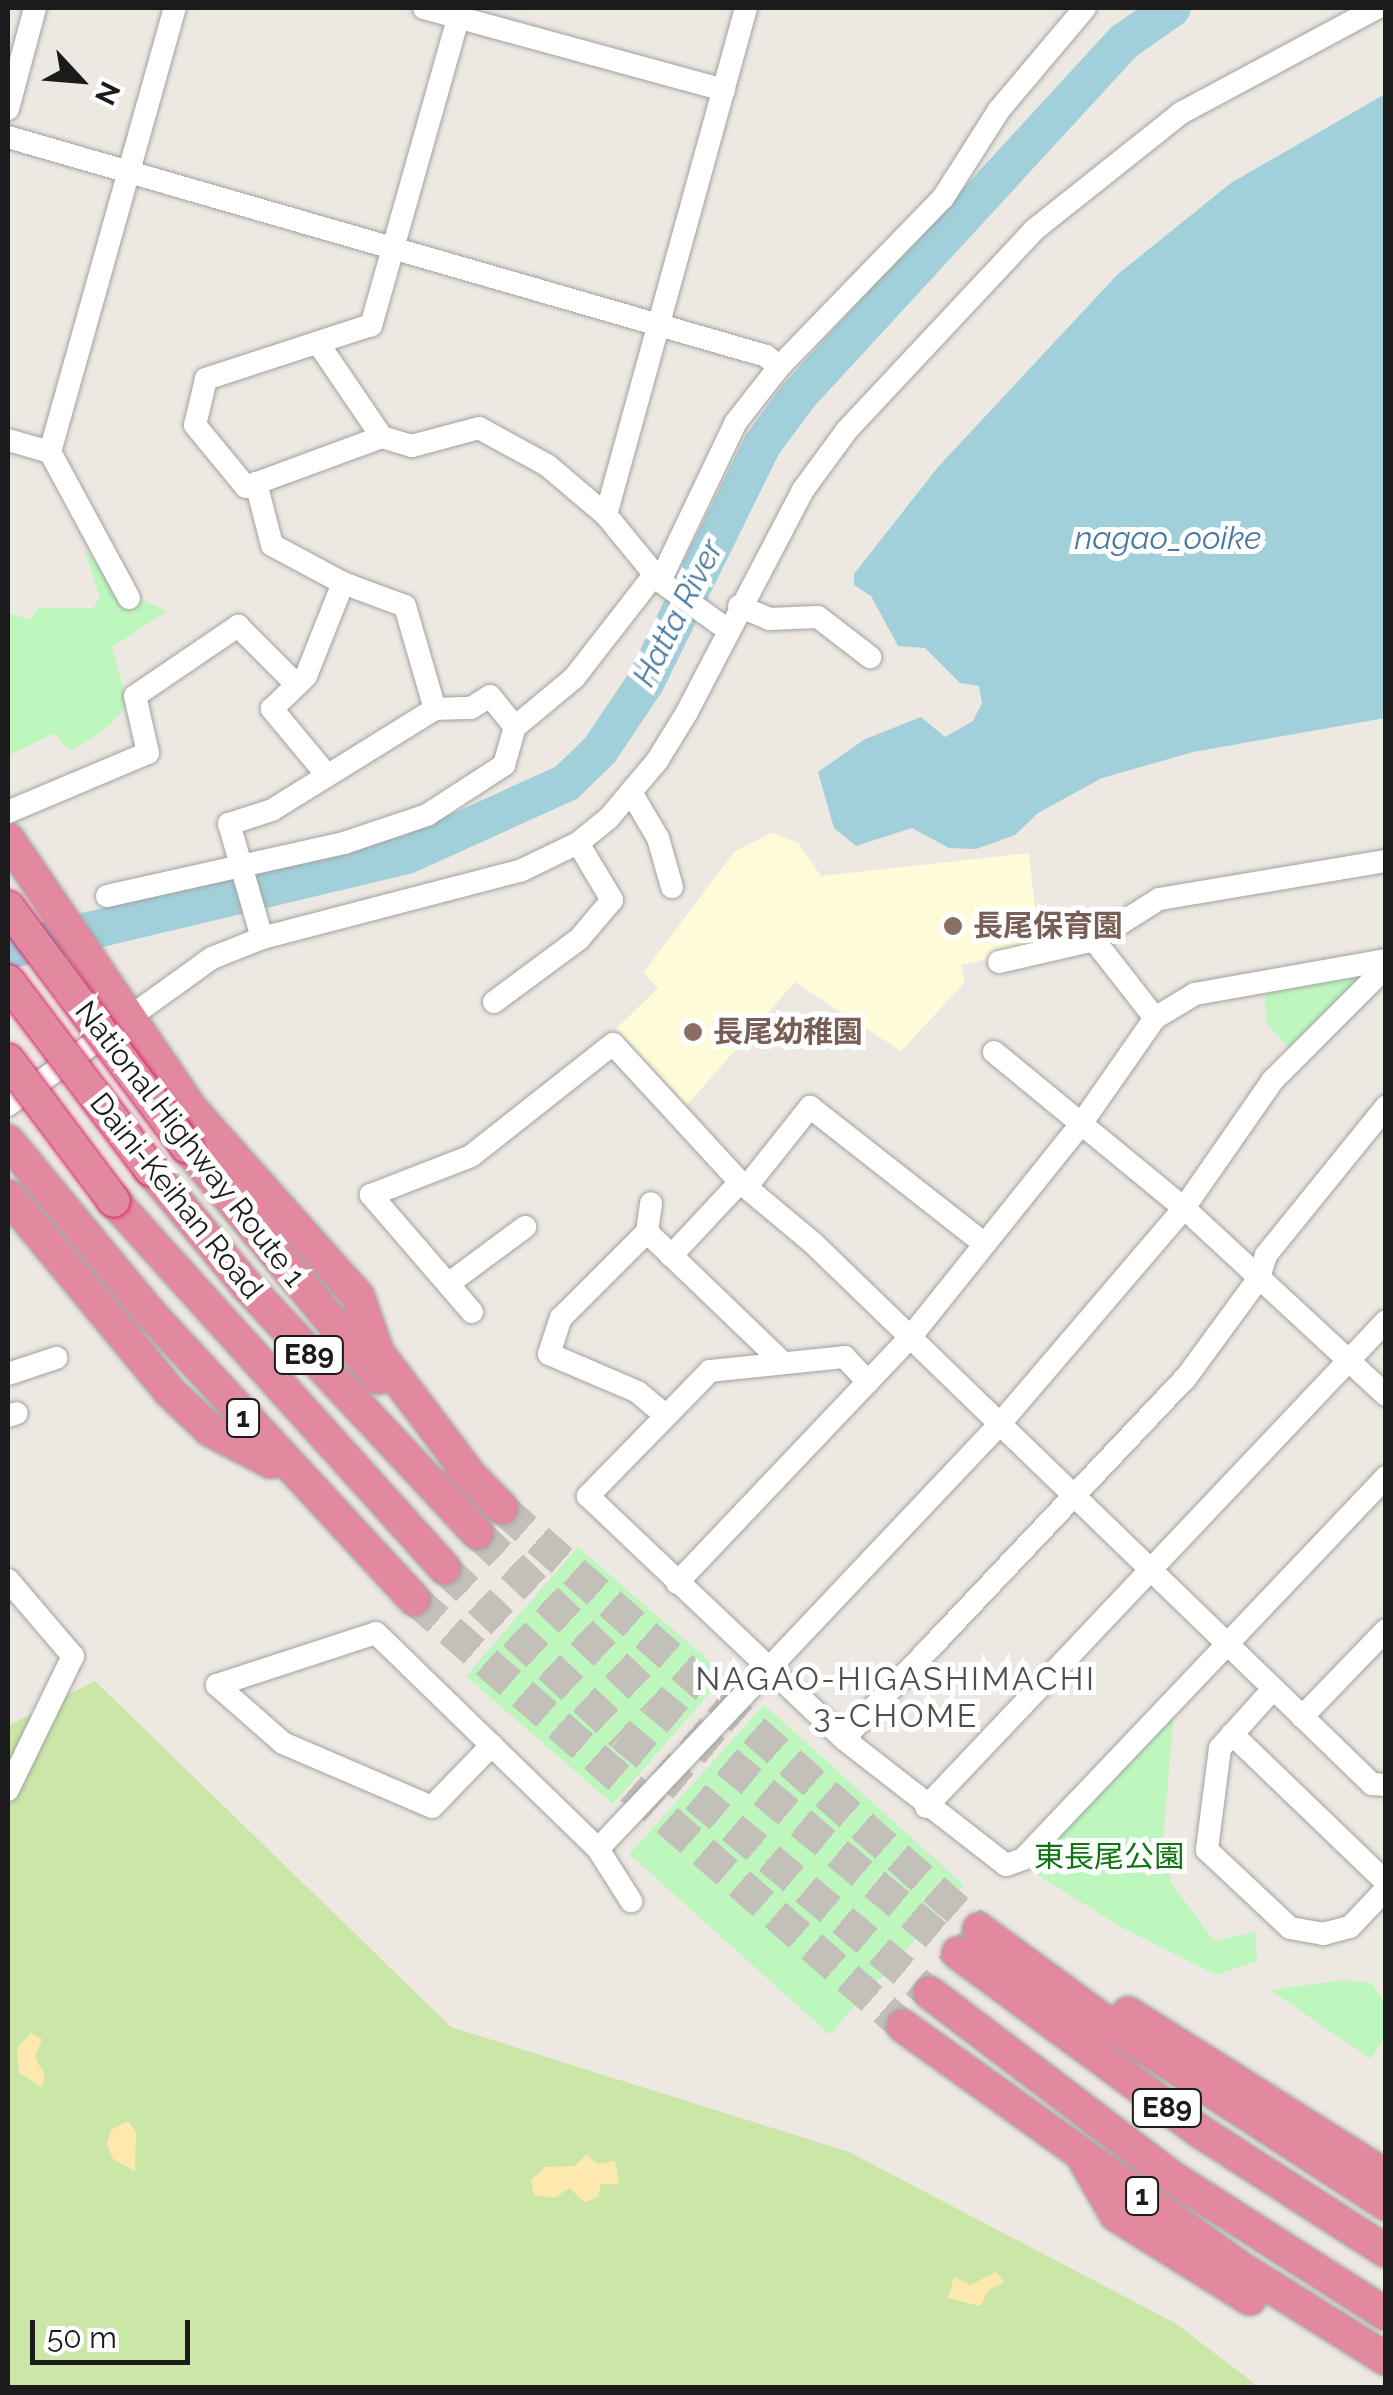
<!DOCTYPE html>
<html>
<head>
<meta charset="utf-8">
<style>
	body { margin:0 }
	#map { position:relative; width:1393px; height:2395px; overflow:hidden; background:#ede8e1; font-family:Raleway,"Noto Sans JP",sans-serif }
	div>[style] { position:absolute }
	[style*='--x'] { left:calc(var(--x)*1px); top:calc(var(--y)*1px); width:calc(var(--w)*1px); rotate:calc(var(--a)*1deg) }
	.education>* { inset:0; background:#fefcd8 }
	.grass>* { inset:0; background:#cae7a7 }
	.sand>* { inset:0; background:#fde9ae }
	.park>* { inset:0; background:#bdf7be; transform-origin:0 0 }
	.water>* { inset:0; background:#a1d0da }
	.river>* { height:38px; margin:-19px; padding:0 19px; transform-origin:19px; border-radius:19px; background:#a1d0da }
	.highway-tunnel>* { height:32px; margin-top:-16px; transform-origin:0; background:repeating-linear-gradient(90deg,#c3bfb9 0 32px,transparent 0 48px) }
	.roads { filter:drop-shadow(0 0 2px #a2a2a2) drop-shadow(0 0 2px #a2a2a2) }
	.minor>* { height:22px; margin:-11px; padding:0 11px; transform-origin:11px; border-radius:11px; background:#fff }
	.highway>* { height:32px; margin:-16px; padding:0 16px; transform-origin:16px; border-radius:16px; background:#e3899f }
	.bridges { filter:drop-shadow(0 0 2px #d1276b) drop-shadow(0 0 2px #d1276b) }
	.highway-bridge>* { height:32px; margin:-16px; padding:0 16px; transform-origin:16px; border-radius:16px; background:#e3899f }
	.dots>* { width:28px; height:28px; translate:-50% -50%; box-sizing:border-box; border:5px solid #fff; border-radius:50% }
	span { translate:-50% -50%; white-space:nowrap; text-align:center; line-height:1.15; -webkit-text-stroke:10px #fff; paint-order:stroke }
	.shield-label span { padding:2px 8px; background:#fff; border:2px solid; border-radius:8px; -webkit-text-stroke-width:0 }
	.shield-label { font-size:28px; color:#1b1b1b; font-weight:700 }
	.education-label { font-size:30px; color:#785e54; font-weight:700 }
	.left { translate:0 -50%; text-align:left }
	.street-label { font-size:30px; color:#1b1b1b }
	.park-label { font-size:30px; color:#0d7510 }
	.water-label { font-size:32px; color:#4879a0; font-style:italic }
	.neighbourhood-label { font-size:32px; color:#4e4e4e; letter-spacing:2.5px }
	.frame { position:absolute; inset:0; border:10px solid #1b1b1b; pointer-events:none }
	.north { position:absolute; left:30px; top:30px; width:100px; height:100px; -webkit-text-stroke:8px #fff; paint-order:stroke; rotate:116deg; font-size:28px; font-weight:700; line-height:40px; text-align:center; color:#1b1b1b }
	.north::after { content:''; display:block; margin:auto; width:35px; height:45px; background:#1b1b1b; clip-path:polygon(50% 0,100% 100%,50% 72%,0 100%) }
	.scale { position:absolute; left:30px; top:2320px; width:160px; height:45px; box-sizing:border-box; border:5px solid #1b1b1b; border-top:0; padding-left:12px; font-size:30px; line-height:35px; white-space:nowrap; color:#1b1b1b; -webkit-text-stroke:8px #fff; paint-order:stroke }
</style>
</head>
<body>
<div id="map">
	<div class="education">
		<i style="clip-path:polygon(772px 833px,798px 843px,821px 876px,1029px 853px,1039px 947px,961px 965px,965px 982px,901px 1051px,795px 982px,687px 1105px,616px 1029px,658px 988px,643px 973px,735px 851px)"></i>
	</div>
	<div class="grass">
		<i style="clip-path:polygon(95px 1681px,451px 2027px,849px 2152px,1175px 2323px,1259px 2387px,8px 2388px,8px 1726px)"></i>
	</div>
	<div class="sand">
		<i style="clip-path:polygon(31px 2033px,42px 2039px,35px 2057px,45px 2075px,42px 2087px,19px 2073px,17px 2048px)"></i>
		<i style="clip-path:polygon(128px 2121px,136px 2132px,135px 2171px,113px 2159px,107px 2144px,111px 2130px)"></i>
		<i style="clip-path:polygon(586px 2155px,598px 2164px,615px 2161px,619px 2184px,601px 2184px,598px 2197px,585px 2202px,569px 2188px,555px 2198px,534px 2195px,531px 2180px,545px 2167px,574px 2166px)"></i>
		<i style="clip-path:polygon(996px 2272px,1004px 2282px,989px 2290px,980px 2306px,948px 2298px,954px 2277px,970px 2285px)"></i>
	</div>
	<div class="park">
		<i style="clip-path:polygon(84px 548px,126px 604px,144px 601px,167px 611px,112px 647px,129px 705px,99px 734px,70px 751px,54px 733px,8px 756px,8px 613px,30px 620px,38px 608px,93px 608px,100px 598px)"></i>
		<i style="clip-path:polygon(1359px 972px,1365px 979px,1293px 1051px,1267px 1025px,1264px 990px)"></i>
		<i style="left:578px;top:1547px;width:195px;height:171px;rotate:41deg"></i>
		<i style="left:764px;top:1705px;width:269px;height:201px;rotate:42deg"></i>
		<i style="clip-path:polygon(1174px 1713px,1162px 1851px,1172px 1884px,1214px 1941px,1255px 1932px,1257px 1961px,1216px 1975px,1121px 1927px,1025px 1867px)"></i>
		<i style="clip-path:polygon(1343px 1980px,1371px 1983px,1385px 2002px,1385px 2037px,1371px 2059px,1270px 1990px)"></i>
	</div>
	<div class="water">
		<i style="clip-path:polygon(1385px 94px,1385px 718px,1193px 752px,1102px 778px,1038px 813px,1015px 835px,976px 849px,949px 848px,912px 828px,856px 846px,834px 828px,818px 772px,865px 739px,921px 717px,945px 737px,973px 721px,982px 703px,979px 686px,960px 683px,925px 648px,898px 646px,871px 596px,854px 585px,854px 574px,938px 467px,1118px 274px,1231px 183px)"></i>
	</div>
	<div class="river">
		<i style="--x:8;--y:950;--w:410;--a:-13.4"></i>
		<i style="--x:407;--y:855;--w:175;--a:-24.4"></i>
		<i style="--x:566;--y:783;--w:47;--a:-44.1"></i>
		<i style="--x:600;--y:750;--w:81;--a:-56.1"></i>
		<i style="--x:645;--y:683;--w:265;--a:-63.8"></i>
		<i style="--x:762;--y:445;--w:62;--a:-53.5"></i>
		<i style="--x:799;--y:395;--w:481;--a:-47.4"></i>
		<i style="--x:1125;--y:41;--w:57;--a:-35.1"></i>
	</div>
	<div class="highway-tunnel">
		<i style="--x:502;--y:1508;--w:636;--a:41.43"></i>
		<i style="--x:477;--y:1533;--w:243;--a:43.5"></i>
		<i style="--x:653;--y:1700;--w:396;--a:39.7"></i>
		<i style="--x:444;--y:1568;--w:244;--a:43.2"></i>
		<i style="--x:622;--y:1735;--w:402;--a:40"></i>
		<i style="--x:414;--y:1599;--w:649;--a:41.13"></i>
	</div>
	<div class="roads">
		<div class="minor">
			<i style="--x:424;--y:8;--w:311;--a:15.3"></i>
			<i style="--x:461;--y:8;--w:330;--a:105.8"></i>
			<i style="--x:371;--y:325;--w:174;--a:161.9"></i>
			<i style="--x:206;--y:379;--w:47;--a:103.4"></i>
			<i style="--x:195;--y:425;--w:80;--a:50.6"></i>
			<i style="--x:246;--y:487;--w:145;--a:-20.2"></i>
			<i style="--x:382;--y:437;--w:31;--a:17"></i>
			<i style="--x:412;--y:446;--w:69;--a:-15"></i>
			<i style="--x:479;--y:428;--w:77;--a:28.6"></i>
			<i style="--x:547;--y:465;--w:77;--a:40.3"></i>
			<i style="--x:606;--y:515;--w:85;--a:50.7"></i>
			<i style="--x:660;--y:581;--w:84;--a:35.8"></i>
			<i style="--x:8;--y:109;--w:105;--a:-75"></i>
			<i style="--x:8;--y:137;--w:789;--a:16.11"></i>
			<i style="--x:766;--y:356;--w:17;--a:40"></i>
			<i style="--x:318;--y:343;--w:114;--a:55.8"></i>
			<i style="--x:8;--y:440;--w:44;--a:15.9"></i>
			<i style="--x:50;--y:452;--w:166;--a:61.6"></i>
			<i style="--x:50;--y:452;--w:461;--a:-74.3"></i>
			<i style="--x:256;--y:483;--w:64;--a:75.5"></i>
			<i style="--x:272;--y:545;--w:81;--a:28.2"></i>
			<i style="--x:343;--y:583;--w:66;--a:20.4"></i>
			<i style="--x:405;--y:606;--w:107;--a:73.8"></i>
			<i style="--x:435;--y:709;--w:36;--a:-2"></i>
			<i style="--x:471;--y:708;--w:22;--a:-32"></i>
			<i style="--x:490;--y:696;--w:40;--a:51"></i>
			<i style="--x:515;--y:727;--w:77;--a:-39.7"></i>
			<i style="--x:574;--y:678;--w:132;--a:-52.1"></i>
			<i style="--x:606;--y:515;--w:526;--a:-74.56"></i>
			<i style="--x:660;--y:581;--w:176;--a:-64.5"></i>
			<i style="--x:736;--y:422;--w:70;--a:-52"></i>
			<i style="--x:779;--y:367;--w:235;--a:-45.9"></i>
			<i style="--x:943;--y:198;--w:104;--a:-57.5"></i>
			<i style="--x:999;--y:110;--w:133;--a:-49.9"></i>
			<i style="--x:739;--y:606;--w:33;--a:23"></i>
			<i style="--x:769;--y:619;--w:49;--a:-2.3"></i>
			<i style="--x:818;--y:617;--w:66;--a:37.6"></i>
			<i style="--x:326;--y:774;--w:85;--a:-129.7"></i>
			<i style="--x:272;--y:709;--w:47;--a:-44.1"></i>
			<i style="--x:306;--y:676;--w:100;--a:-68.3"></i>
			<i style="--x:632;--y:794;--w:51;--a:59.4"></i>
			<i style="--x:658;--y:838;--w:51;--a:74.1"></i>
			<i style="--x:8;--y:812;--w:152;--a:-22.9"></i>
			<i style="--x:148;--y:753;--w:58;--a:-102.8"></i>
			<i style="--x:135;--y:696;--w:125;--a:-34.2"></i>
			<i style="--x:238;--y:626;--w:83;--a:45"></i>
			<i style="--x:107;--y:896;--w:243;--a:-12.6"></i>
			<i style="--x:344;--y:843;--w:88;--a:-18.6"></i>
			<i style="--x:427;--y:815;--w:92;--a:-33"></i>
			<i style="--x:504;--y:765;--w:40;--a:-74"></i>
			<i style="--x:262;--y:938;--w:119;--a:-106.1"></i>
			<i style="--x:229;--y:824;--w:45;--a:-18"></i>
			<i style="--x:272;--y:810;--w:192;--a:-31.8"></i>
			<i style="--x:1094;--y:940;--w:99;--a:52"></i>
			<i style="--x:999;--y:962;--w:98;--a:-13"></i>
			<i style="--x:1094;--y:940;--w:77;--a:-32.2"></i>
			<i style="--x:1159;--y:899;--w:230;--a:-9.5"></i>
			<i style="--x:494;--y:1002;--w:106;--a:-36.5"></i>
			<i style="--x:579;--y:939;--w:51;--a:-49.8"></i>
			<i style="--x:612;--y:900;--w:66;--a:-120.8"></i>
			<i style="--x:994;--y:1052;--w:246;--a:39.4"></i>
			<i style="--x:1184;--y:1208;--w:275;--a:42.8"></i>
			<i style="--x:8;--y:1105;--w:251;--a:-35.8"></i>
			<i style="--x:212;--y:958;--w:54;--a:-21.8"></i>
			<i style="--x:262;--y:938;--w:267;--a:-14.6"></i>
			<i style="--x:520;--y:871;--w:64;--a:-25.8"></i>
			<i style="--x:578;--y:843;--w:38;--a:-39"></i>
			<i style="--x:608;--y:819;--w:76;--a:-49.8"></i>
			<i style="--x:657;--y:761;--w:57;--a:-58.5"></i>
			<i style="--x:687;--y:712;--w:250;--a:-62.4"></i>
			<i style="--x:803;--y:490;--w:74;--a:-53.7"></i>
			<i style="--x:847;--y:430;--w:274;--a:-46.9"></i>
			<i style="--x:1034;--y:230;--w:188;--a:-38.5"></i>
			<i style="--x:1181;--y:113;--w:222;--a:-28.2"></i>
			<i style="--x:748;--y:1185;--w:100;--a:-51.5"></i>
			<i style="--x:810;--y:1107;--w:222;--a:38.1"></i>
			<i style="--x:647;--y:1232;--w:29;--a:-82"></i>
			<i style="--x:671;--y:1256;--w:101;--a:-47"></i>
			<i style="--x:448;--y:1284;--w:96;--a:-36.5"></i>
			<i style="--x:472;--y:1312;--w:155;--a:-130.8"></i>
			<i style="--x:371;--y:1195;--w:107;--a:-21.3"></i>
			<i style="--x:471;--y:1156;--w:181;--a:-38.3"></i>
			<i style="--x:613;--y:1044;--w:188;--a:47.4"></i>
			<i style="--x:740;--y:1182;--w:95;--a:39.9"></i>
			<i style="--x:813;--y:1243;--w:778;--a:44.06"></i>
			<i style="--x:1372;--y:1784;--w:14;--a:4"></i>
			<i style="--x:8;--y:1374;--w:51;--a:-18.4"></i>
			<i style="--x:868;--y:1382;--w:34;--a:-133"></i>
			<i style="--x:845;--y:1357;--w:136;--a:174.1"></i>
			<i style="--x:710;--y:1371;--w:175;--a:134.3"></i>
			<i style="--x:588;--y:1496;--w:353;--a:43.5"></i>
			<i style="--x:844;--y:1739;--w:205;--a:37.9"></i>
			<i style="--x:1006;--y:1865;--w:18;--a:-19"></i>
			<i style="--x:1023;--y:1859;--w:527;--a:-46.46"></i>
			<i style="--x:665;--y:1415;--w:35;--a:-140"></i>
			<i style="--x:638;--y:1392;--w:97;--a:-156.9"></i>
			<i style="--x:549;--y:1354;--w:38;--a:-72"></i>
			<i style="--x:561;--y:1318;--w:122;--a:-45"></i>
			<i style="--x:647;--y:1232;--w:187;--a:43.9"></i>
			<i style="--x:8;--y:1416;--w:9;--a:-18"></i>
			<i style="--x:8;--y:1580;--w:100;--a:49.5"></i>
			<i style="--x:73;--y:1656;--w:149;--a:115.9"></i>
			<i style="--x:677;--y:1583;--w:335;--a:-46.5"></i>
			<i style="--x:908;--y:1340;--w:277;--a:-51.3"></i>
			<i style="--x:1081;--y:1124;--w:129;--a:-55.1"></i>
			<i style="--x:1155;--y:1018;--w:47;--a:-31"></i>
			<i style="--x:1195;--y:994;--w:194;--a:-10.1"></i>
			<i style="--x:1273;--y:1689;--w:79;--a:131.9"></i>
			<i style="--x:1220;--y:1748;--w:103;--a:97.3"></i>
			<i style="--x:1207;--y:1850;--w:114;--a:43.2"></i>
			<i style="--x:1290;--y:1928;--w:34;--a:10"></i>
			<i style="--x:1323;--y:1934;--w:28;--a:-15"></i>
			<i style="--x:1350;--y:1927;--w:52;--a:-46.5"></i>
			<i style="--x:1302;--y:1717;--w:121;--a:-46"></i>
			<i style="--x:1232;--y:1734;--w:214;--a:43.9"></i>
			<i style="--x:844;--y:1739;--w:496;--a:-46.6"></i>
			<i style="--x:1185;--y:1379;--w:125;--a:-53.8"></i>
			<i style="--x:1259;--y:1278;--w:24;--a:-73"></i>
			<i style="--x:1266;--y:1255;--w:191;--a:-51"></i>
			<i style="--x:492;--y:1745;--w:86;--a:134.1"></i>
			<i style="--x:432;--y:1807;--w:162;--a:-156.8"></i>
			<i style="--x:283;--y:1743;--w:88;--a:-138.7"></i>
			<i style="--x:217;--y:1685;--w:167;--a:-18.1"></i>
			<i style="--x:376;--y:1633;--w:49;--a:44.2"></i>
			<i style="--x:411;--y:1667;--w:261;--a:44.2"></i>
			<i style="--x:598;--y:1849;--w:62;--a:57.6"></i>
			<i style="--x:926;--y:1807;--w:669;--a:-46.57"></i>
			<i style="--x:598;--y:1849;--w:582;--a:-46.6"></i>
			<i style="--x:998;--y:1426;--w:287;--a:-49.5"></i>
			<i style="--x:1184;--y:1208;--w:156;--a:-55.2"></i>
			<i style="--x:1273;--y:1080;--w:160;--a:-45"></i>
		</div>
		<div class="highway">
			<i style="--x:8;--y:839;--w:328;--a:55.8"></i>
			<i style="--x:192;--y:1110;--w:249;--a:48.3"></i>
			<i style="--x:358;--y:1296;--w:60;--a:70.7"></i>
			<i style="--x:378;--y:1353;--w:158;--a:53"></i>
			<i style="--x:8;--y:1141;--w:222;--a:50.5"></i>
			<i style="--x:149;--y:1312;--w:391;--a:47.3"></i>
			<i style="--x:187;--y:1147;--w:300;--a:50.3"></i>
			<i style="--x:150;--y:1169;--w:151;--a:50.4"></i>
			<i style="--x:246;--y:1285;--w:339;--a:47"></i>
			<i style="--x:8;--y:1196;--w:254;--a:50.4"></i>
			<i style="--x:170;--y:1392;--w:55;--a:43.5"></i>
			<i style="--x:210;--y:1430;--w:69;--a:27.7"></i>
			<i style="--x:114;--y:1201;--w:494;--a:48"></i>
			<i style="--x:460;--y:1465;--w:60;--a:45.7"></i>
			<i style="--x:979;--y:1929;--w:159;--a:36.3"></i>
			<i style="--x:1107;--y:2023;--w:333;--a:33"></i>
			<i style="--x:958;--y:1953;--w:302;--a:36.4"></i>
			<i style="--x:1201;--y:2132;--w:220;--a:32.8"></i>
			<i style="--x:930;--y:1993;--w:302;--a:37.3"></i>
			<i style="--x:1170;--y:2176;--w:256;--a:32.6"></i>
			<i style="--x:1128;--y:2013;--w:305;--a:32.3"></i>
			<i style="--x:903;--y:2026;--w:416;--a:35.6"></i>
			<i style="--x:1241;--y:2268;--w:171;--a:32.1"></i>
			<i style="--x:1085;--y:2161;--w:62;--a:60.1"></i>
			<i style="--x:1116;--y:2215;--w:158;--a:32.1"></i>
		</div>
	</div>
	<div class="bridges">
		<div class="highway-bridge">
			<i style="--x:8;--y:907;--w:299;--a:53.3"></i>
			<i style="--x:8;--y:981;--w:236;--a:52.9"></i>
			<i style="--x:8;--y:1060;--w:176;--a:53.1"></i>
		</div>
	</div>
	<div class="dots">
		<i style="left:953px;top:926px;background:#8d6e63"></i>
		<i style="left:693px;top:1032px;background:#8d6e63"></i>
	</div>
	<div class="shield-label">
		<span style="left:309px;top:1355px">E89</span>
		<span style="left:243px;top:1418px">1</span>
		<span style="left:1167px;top:2108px">E89</span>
		<span style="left:1142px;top:2196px">1</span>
	</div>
	<div class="education-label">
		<span class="left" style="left:973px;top:926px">長尾保育園</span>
		<span class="left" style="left:713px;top:1032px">長尾幼稚園</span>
	</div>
	<div class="street-label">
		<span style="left:190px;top:1144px;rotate:52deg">National Highway Route 1</span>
		<span style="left:176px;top:1196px;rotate:51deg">Daini-Keihan Road</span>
	</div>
	<div class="park-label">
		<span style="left:1109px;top:1857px">東長尾公園</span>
	</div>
	<div class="water-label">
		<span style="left:1168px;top:538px">nagao_ooike</span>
		<span style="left:678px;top:613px;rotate:-63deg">Hatta River</span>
	</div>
	<div class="neighbourhood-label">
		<span style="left:896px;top:1698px">NAGAO-HIGASHIMACHI<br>3-CHOME</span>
	</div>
	<div class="frame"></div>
	<div class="north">N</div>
	<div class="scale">50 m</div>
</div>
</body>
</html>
